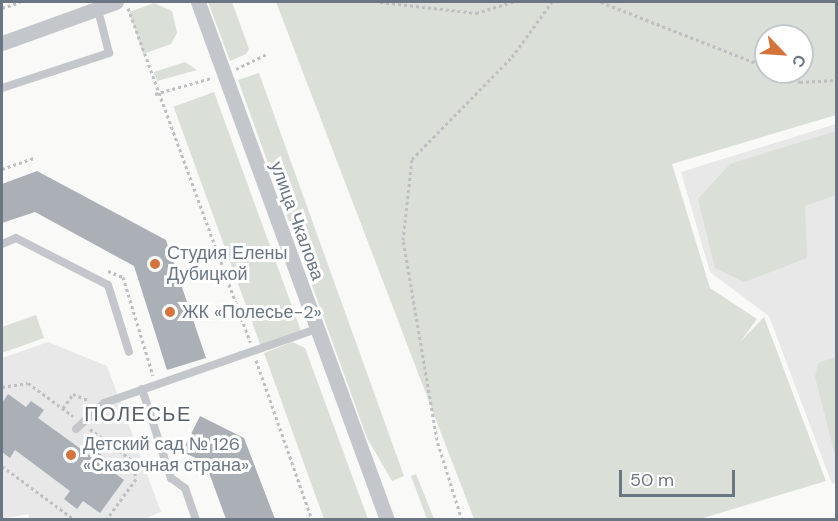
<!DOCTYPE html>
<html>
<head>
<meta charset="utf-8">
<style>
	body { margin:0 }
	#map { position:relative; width:838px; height:521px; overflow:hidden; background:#f9f9f7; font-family:"DM Sans",sans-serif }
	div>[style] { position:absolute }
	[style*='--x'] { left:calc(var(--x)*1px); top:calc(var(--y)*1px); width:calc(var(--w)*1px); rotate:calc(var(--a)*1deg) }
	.built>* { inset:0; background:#e7e8e7 }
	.green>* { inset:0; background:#dadfd8; transform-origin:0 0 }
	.building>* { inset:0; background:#abb0b7 }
	.path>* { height:3px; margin-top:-1.5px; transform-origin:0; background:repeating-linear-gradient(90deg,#bdbfc2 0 3px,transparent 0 6px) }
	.lane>* { height:8px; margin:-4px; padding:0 4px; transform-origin:4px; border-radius:4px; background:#c3c6ca }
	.street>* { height:15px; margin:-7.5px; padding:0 7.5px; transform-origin:7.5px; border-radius:7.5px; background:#c3c6ca }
	.dots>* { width:16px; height:16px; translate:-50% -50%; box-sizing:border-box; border:3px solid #fff; border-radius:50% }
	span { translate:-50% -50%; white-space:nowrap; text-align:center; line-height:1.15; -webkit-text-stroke:6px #fff; paint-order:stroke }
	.street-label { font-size:18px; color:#6b7685 }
	.poi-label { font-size:18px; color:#6b7685 }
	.left { translate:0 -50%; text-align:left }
	.neighbourhood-label { font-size:20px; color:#58606b; letter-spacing:1.5px }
	.frame { position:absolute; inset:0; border:3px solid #6b7685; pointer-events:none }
	.north { position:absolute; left:754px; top:24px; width:60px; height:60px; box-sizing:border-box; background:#fff; border:2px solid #c4c8ce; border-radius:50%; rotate:115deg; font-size:16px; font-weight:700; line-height:24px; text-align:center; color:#6b7685 }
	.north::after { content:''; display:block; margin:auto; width:21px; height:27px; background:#d4743c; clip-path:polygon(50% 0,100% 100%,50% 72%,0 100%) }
	.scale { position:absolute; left:619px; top:470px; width:116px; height:27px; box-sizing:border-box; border:3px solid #6b7685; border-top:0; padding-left:8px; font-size:18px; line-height:21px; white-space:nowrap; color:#6b7685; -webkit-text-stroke:4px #fff; paint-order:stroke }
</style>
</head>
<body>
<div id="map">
	<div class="built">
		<i style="clip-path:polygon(836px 124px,836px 483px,832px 484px,769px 316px,710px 272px,681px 172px)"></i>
		<i style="clip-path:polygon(48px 342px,107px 366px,161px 512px,141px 520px,30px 519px,28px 514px,2px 519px,2px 358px)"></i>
	</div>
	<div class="green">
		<i style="clip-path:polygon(208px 2px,232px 2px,249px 49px,246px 54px,230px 61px)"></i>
		<i style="clip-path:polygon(evenodd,276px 2px,836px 2px,836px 115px,672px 164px,710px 288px,757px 319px,740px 342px,764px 317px,826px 481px,700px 519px,474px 519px,276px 2px,766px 36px,802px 36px,802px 72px,766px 72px,766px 36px)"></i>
		<i style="clip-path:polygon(154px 3px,172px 11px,177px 33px,171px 44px,143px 54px,129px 12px)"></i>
		<i style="clip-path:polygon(185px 62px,197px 70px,157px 81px,154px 72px)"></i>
		<i style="clip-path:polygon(259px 73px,404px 476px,392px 481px,367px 438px,238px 80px)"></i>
		<i style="left:214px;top:92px;width:255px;height:43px;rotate:70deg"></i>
		<i style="clip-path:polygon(836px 131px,836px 195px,805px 206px,807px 258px,744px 282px,715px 268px,698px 199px,730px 164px)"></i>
		<i style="clip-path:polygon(36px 315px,44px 338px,2px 353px,2px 327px)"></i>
		<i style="clip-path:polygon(292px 342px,305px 348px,368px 519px,324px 519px,264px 353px)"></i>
		<i style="clip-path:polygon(836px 357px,836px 459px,815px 377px,818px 363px)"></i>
		<i style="clip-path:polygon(416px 474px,434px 519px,427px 519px,411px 476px)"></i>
	</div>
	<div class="building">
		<i style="clip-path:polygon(37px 171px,166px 240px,206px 358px,167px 370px,134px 266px,35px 212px,2px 223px,2px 184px)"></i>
		<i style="clip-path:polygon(8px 394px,26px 407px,31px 401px,44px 410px,38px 418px,92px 457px,96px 451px,110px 461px,106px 467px,124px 480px,100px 513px,83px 501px,77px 509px,64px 499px,70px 491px,15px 450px,10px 458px,2px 452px,2px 403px)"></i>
		<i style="clip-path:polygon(200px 416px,244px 438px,275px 519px,226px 519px,205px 462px,182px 452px)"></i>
	</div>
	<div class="path">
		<i style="--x:380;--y:2;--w:97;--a:6.5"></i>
		<i style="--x:476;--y:13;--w:39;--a:-17"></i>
		<i style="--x:601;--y:2;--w:177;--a:21.5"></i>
		<i style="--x:2;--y:8;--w:19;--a:-18"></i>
		<i style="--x:128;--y:8;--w:356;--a:69.9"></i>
		<i style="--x:236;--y:69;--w:34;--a:-26"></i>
		<i style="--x:776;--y:72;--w:26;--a:23"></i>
		<i style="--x:800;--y:82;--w:36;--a:-3"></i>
		<i style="--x:155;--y:94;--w:58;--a:-15.9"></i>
		<i style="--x:2;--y:169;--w:36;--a:-19"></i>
		<i style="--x:108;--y:271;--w:16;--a:22"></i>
		<i style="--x:123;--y:277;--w:103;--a:73.1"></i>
		<i style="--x:256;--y:360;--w:170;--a:70.7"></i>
		<i style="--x:2;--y:387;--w:26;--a:-9"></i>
		<i style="--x:28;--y:383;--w:56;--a:36.3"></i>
		<i style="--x:63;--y:408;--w:17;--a:-54"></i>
		<i style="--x:73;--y:394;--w:18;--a:22"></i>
		<i style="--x:90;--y:429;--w:54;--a:36.7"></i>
		<i style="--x:133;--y:461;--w:18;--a:81"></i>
		<i style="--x:136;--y:479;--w:51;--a:126.2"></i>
		<i style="--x:2;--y:466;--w:91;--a:36.5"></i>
		<i style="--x:462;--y:520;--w:84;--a:-107.4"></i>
		<i style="--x:437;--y:440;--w:203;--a:-99.6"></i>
		<i style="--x:403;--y:240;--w:81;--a:-83.7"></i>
		<i style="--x:412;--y:159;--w:143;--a:-45.6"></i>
		<i style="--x:512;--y:57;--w:68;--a:-54"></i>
	</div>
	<div class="lane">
		<i style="--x:2;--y:88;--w:113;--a:-18.1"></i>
		<i style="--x:109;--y:53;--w:49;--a:-104.3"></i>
		<i style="--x:2;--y:244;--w:15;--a:-23"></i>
		<i style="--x:16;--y:238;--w:103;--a:27.1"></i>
		<i style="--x:108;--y:285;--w:70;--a:72.6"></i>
		<i style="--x:142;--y:389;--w:94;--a:72"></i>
		<i style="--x:171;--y:478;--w:17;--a:36"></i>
		<i style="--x:185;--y:488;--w:34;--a:71"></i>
		<i style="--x:76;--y:429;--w:38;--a:-43"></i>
		<i style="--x:104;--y:403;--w:225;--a:-19.2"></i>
	</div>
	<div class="street">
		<i style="--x:198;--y:2;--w:551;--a:69.95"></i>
		<i style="--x:2;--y:43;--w:121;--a:-19.8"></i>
	</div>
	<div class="dots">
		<i style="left:155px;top:264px;background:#d4743c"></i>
		<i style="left:170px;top:312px;background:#d4743c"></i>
		<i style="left:71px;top:455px;background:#d4743c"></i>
	</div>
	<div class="street-label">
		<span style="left:297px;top:221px;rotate:70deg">улица Чкалова</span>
	</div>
	<div class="poi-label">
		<span class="left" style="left:167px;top:264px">Студия Елены<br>Дубицкой</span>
		<span class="left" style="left:182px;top:312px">ЖК «Полесье-2»</span>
		<span class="left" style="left:83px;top:455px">Детский сад № 126<br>«Сказочная страна»</span>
	</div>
	<div class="neighbourhood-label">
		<span style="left:138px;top:414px">ПОЛЕСЬЕ</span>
	</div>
	<div class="frame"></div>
	<div class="north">С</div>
	<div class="scale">50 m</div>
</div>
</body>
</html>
